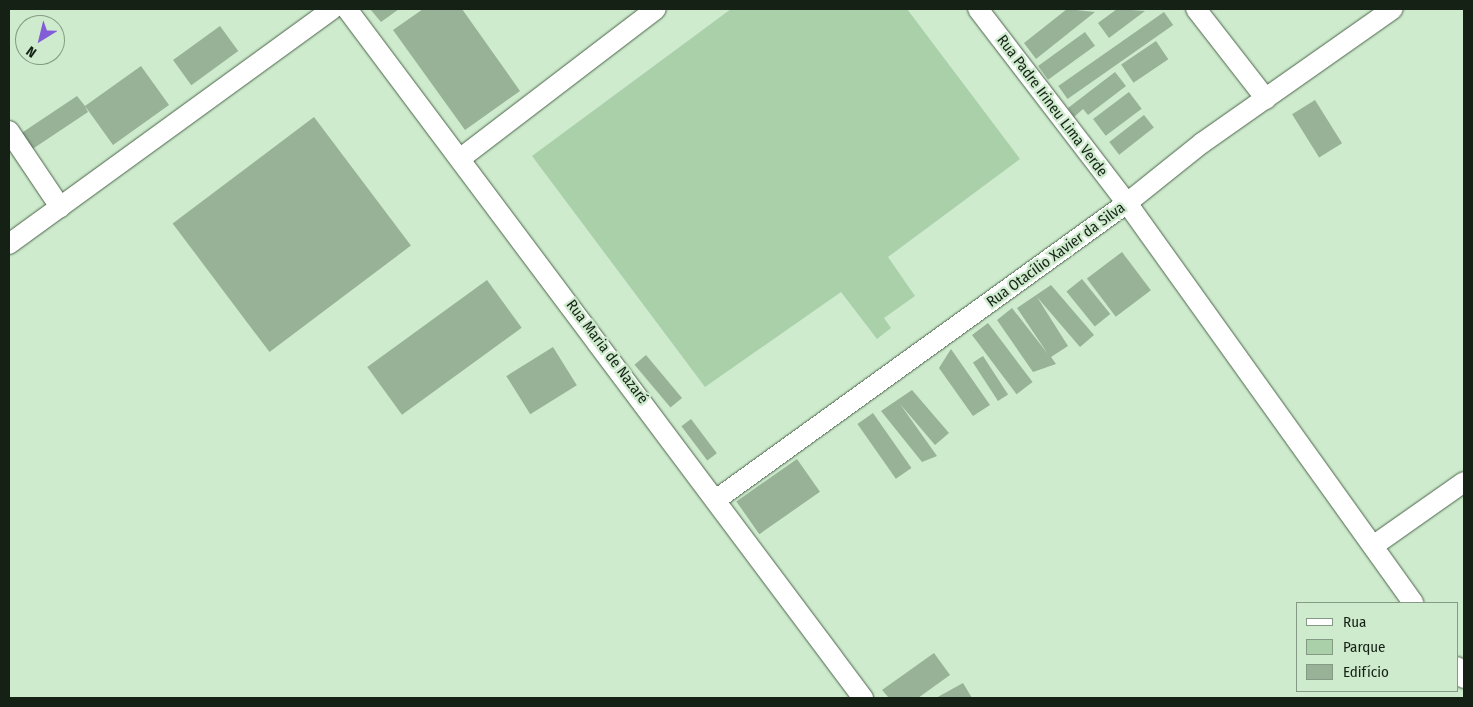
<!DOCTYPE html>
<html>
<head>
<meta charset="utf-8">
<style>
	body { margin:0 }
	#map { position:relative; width:1473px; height:707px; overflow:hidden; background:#ceebcd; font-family:"Fira Sans Condensed",sans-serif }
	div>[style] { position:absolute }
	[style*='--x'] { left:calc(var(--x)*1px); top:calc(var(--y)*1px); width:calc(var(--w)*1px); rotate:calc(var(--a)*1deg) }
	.green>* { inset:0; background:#aad0aa }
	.building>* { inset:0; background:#97b296; transform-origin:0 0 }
	.roads { filter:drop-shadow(0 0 1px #4b634a) drop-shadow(0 0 1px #4b634a) }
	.street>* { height:20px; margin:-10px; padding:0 10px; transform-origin:10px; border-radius:10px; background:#fff }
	span { translate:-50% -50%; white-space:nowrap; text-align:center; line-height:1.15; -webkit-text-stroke:4.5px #ceebcd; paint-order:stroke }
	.street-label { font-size:15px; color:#162116 }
	.frame { position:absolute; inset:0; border:10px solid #162116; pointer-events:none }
	.legend { position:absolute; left:1296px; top:602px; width:162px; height:90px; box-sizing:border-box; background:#ceebcd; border:1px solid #849a84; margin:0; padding:6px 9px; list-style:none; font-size:15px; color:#162116 }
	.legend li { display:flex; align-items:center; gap:10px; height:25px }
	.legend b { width:25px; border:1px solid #849a84 }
	.north { position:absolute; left:15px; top:15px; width:50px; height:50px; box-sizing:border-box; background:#ceebcd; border:1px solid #849a84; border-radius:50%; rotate:216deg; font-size:14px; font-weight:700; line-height:20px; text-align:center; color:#162116 }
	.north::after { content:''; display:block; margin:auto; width:18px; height:22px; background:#835cd7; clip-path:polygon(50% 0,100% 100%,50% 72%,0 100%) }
</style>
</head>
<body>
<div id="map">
	<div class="green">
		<i style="clip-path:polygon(731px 9px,907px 9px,1020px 159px,888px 257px,915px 296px,884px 318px,891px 328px,877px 339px,841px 292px,705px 387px,532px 156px)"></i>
	</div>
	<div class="building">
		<i style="clip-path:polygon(370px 9px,399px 9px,381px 22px)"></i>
		<i style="clip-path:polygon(423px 9px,462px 9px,520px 91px,465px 130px,393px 30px)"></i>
		<i style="clip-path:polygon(1067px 9px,1095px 12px,1036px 59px,1024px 43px)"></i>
		<i style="clip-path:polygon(1117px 9px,1145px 11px,1109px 38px,1098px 23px)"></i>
		<i style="left:1164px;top:12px;width:16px;height:129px;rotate:55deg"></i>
		<i style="left:220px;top:26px;width:31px;height:58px;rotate:54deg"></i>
		<i style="left:1085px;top:32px;width:17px;height:58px;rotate:54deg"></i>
		<i style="left:1156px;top:41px;width:22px;height:42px;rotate:56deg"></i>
		<i style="clip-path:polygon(141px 66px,169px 105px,113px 145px,85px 106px,88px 112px,31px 150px,20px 134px,77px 96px,85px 106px)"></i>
		<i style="clip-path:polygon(1115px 72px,1126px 86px,1088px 115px,1083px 109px,1074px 117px,1068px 108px)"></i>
		<i style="left:1129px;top:92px;width:21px;height:45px;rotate:53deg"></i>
		<i style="left:1315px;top:100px;width:51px;height:27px;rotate:58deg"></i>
		<i style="left:1144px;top:115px;width:16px;height:44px;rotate:52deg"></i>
		<i style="left:314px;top:117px;width:161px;height:177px;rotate:53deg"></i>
		<i style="left:1122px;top:252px;width:48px;height:44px;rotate:53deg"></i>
		<i style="left:1082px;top:279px;width:45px;height:20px;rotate:51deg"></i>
		<i style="left:487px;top:280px;width:59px;height:148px;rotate:54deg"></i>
		<i style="clip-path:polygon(1051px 285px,1094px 335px,1080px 347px,1037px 297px,1068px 346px,1051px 357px,1056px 364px,1033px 372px,997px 320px,1012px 308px,1048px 354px,1017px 308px)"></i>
		<i style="left:988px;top:323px;width:74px;height:20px;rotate:53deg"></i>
		<i style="left:553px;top:347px;width:45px;height:55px;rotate:58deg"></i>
		<i style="clip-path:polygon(951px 349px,990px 405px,973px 416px,939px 368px)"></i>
		<i style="left:646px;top:355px;width:56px;height:15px;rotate:50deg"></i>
		<i style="left:983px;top:356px;width:46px;height:12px;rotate:57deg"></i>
		<i style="clip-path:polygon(912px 390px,949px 433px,935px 445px,900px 404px,937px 456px,922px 462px,881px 411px)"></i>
		<i style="left:873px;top:413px;width:67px;height:19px;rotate:55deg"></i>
		<i style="left:691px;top:419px;width:43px;height:12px;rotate:53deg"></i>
		<i style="left:797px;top:459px;width:40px;height:74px;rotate:55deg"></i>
		<i style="clip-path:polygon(934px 653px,950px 675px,918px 698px,889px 698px,882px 690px)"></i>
		<i style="clip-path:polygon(963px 683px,972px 698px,936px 698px)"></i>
	</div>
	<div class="roads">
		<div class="street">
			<i style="--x:347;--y:9;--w:861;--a:53.17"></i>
			<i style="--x:978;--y:9;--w:245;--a:52.5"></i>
			<i style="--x:1127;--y:203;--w:492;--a:54.4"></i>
			<i style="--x:1196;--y:9;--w:114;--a:52.1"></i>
			<i style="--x:9;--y:131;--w:92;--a:56.1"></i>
			<i style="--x:461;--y:158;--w:245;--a:-37.4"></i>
			<i style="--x:9;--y:244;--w:399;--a:-36"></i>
			<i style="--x:717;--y:499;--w:506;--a:-35.83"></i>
			<i style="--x:1127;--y:203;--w:96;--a:-38.7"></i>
			<i style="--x:1202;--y:143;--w:233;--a:-35.1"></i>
			<i style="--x:1373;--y:546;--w:111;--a:-35.1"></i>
			<i style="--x:1457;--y:667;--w:13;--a:58"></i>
		</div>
	</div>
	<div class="street-label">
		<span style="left:1052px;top:106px;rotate:53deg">Rua Padre Irineu Lima Verde</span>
		<span style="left:1056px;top:255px;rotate:-36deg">Rua Otacílio Xavier da Silva</span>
		<span style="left:607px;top:352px;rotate:53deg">Rua Maria de Nazaré</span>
	</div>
	<div class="frame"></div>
	<ul class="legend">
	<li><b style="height:6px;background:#fff"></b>Rua</li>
	<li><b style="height:14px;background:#aad0aa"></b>Parque</li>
	<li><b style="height:14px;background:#97b296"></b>Edifício</li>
	</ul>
	<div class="north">N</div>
</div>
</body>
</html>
